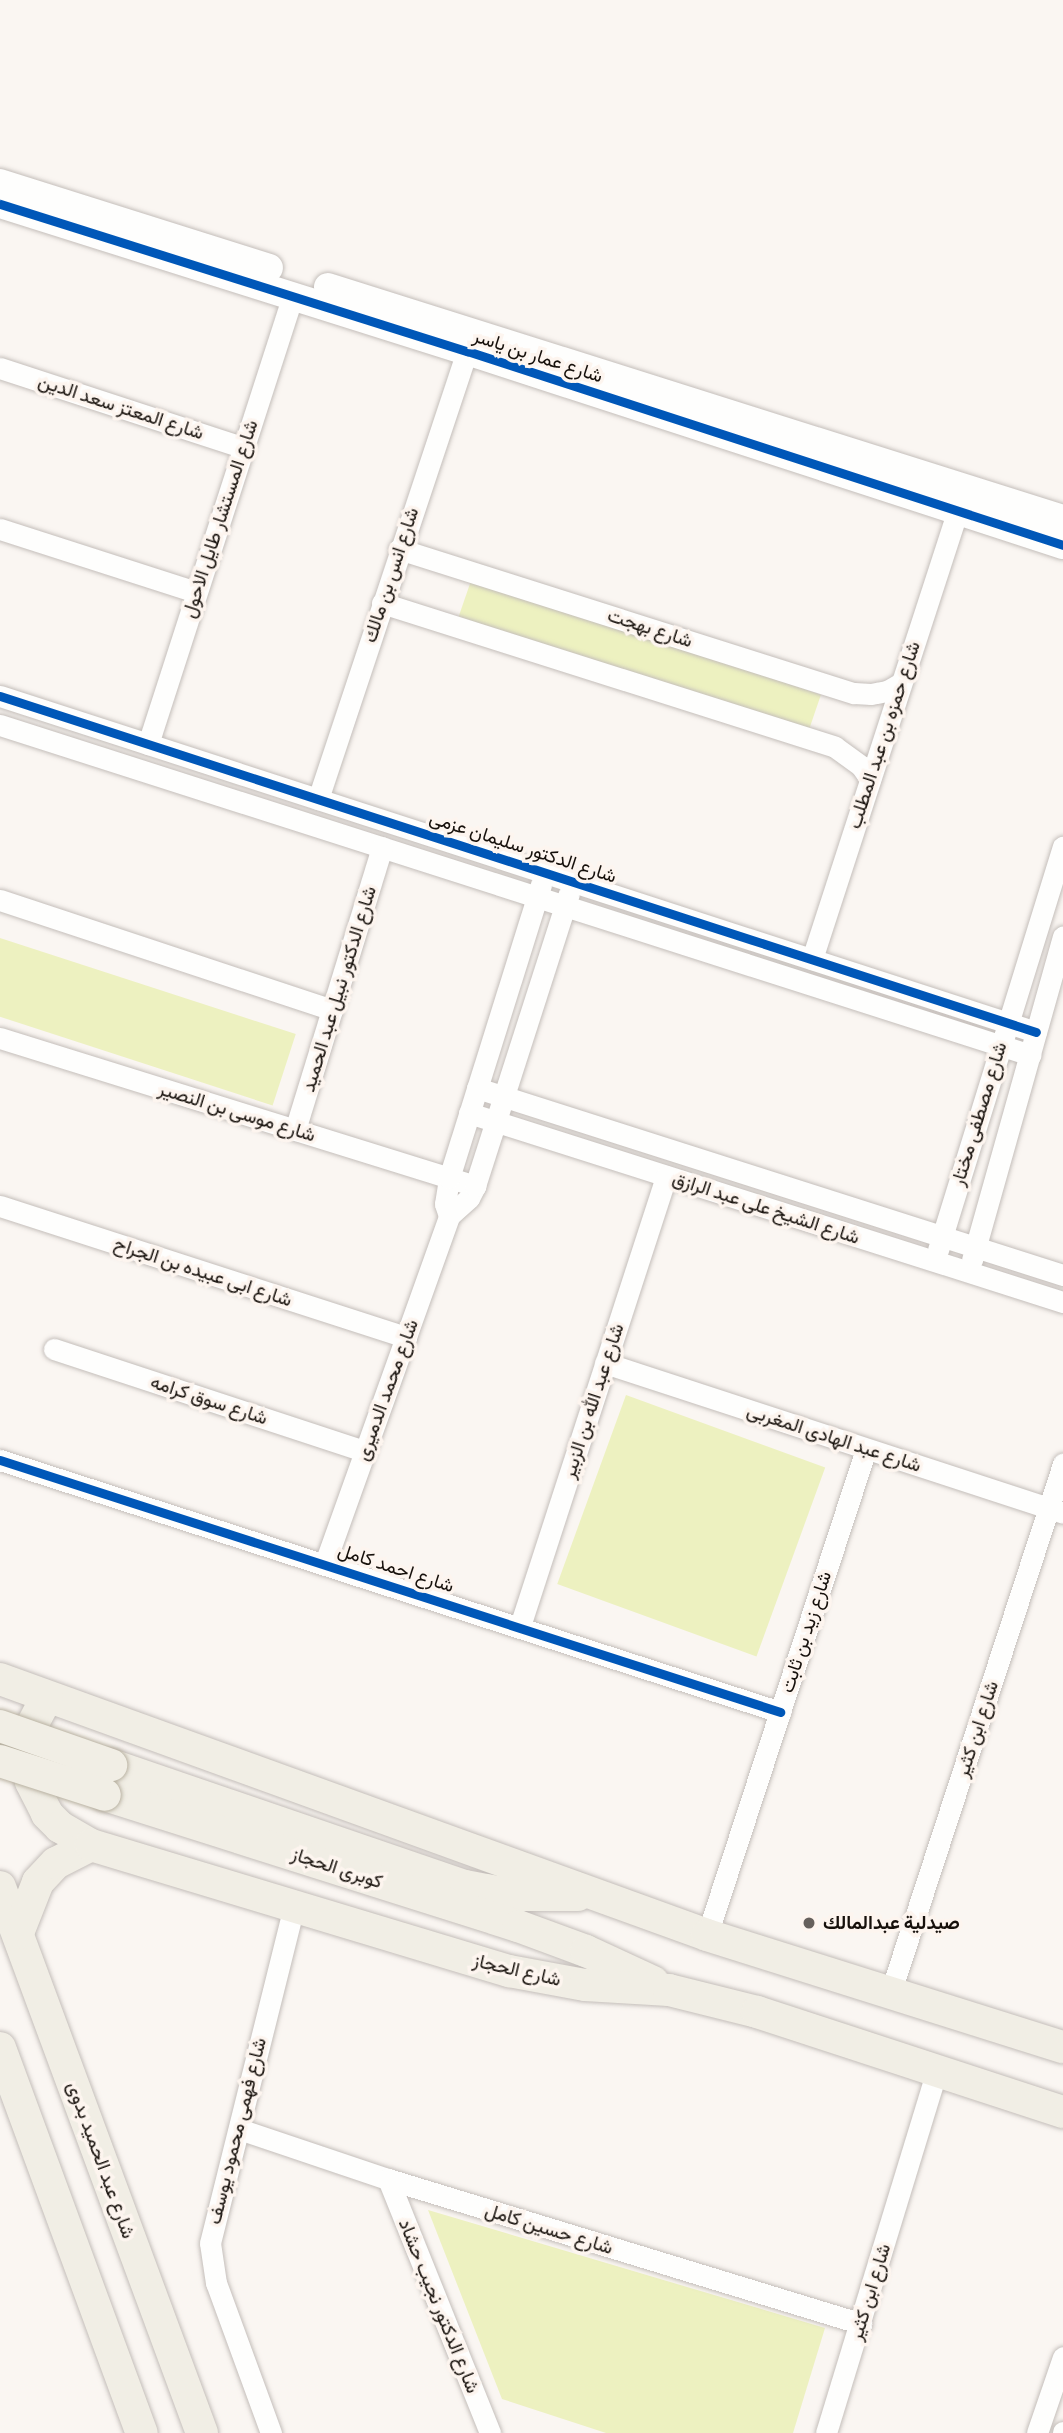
<!DOCTYPE html>
<html>
<head>
<meta charset="utf-8">
<style>
	body { margin:0 }
	#map { position:relative; width:1063px; height:2433px; overflow:hidden; background:#faf6f2; font-family:"PT Sans Narrow",Vazirmatn,sans-serif }
	div>[style] { position:absolute }
	[style*='--x'] { left:calc(var(--x)*1px); top:calc(var(--y)*1px); width:calc(var(--w)*1px); rotate:calc(var(--a)*1deg) }
	.green>* { inset:0; background:#edf1c0; transform-origin:0 0 }
	.roads { filter:drop-shadow(0 0 2px #c4beba) drop-shadow(0 0 2px #c4beba) }
	.street>* { height:21px; margin:-10.5px; padding:0 10.5px; transform-origin:10.5px; border-radius:10.5px; background:#fefefd }
	.secondary>* { height:28px; margin:-14px; padding:0 14px; transform-origin:14px; border-radius:14px; background:#fefefd }
	.primary>* { height:32px; margin:-16px; padding:0 16px; transform-origin:16px; border-radius:16px; background:#f1eee5 }
	.bridges { filter:drop-shadow(0 0 2px #b8b1a1) drop-shadow(0 0 2px #b8b1a1) }
	.primary-bridge>* { height:32px; margin:-16px; padding:0 16px; transform-origin:16px; border-radius:16px; background:#f1eee5 }
	.cycleway>* { height:9px; margin:-4.5px; padding:0 4.5px; transform-origin:4.5px; border-radius:4.5px; background:#0057b8 }
	.dots>* { width:19px; height:19px; translate:-50% -50%; box-sizing:border-box; border:4px solid #fdf5ef; border-radius:50% }
	span { translate:-50% -50%; white-space:nowrap; text-align:center; line-height:1.15; -webkit-text-stroke:7px #fdf5ef; paint-order:stroke }
	.street-label { font-size:19px; color:#16100b }
	.poi-label { font-size:19px; color:#16100b; font-weight:700 }
	.left { translate:0 -50%; text-align:left }
</style>
</head>
<body>
<div id="map">
	<div class="green">
		<i style="left:473px;top:575px;width:368px;height:44px;rotate:19deg"></i>
		<i style="left:0;top:938px;width:311px;height:75px;rotate:18deg"></i>
		<i style="left:626px;top:1395px;width:212px;height:201px;rotate:20deg"></i>
		<i style="clip-path:polygon(428px 2210px,825px 2328px,793px 2433px,606px 2433px,502px 2399px)"></i>
	</div>
	<div class="roads">
		<div class="street">
			<i style="--x:0;--y:368;--w:255;--a:18.1"></i>
			<i style="--x:0;--y:529;--w:206;--a:17.8"></i>
			<i style="--x:399;--y:549;--w:477;--a:17.6"></i>
			<i style="--x:854;--y:693;--w:17;--a:3"></i>
			<i style="--x:871;--y:694;--w:16;--a:-11"></i>
			<i style="--x:887;--y:691;--w:16;--a:-30"></i>
			<i style="--x:382;--y:603;--w:475;--a:17.6"></i>
			<i style="--x:835;--y:747;--w:32;--a:36"></i>
			<i style="--x:861;--y:766;--w:16;--a:55"></i>
			<i style="--x:0;--y:696;--w:1089;--a:17.97"></i>
			<i style="--x:0;--y:725;--w:1082;--a:17.76"></i>
			<i style="--x:148;--y:744;--w:471;--a:-72.1"></i>
			<i style="--x:318;--y:799;--w:472;--a:-71.6"></i>
			<i style="--x:0;--y:900;--w:350;--a:18.3"></i>
			<i style="--x:812;--y:959;--w:470;--a:-72"></i>
			<i style="--x:0;--y:1038;--w:498;--a:17.3"></i>
			<i style="--x:477;--y:1088;--w:615;--a:17.7"></i>
			<i style="--x:469;--y:1113;--w:623;--a:17.65"></i>
			<i style="--x:295;--y:1130;--w:296;--a:-72.9"></i>
			<i style="--x:0;--y:1206;--w:427;--a:17.9"></i>
			<i style="--x:449;--y:1216;--w:13;--a:-108"></i>
			<i style="--x:445;--y:1204;--w:26;--a:-81"></i>
			<i style="--x:449;--y:1178;--w:308;--a:-72.6"></i>
			<i style="--x:938;--y:1250;--w:422;--a:-72.8"></i>
			<i style="--x:972;--y:1260;--w:336;--a:-74.3"></i>
			<i style="--x:54;--y:1349;--w:327;--a:18.2"></i>
			<i style="--x:605;--y:1363;--w:482;--a:18.1"></i>
			<i style="--x:0;--y:1460;--w:820;--a:17.9"></i>
			<i style="--x:325;--y:1563;--w:368;--a:-70.3"></i>
			<i style="--x:449;--y:1216;--w:27;--a:-42"></i>
			<i style="--x:469;--y:1198;--w:13;--a:-63"></i>
			<i style="--x:475;--y:1186;--w:307;--a:-72.2"></i>
			<i style="--x:520;--y:1626;--w:473;--a:-72"></i>
			<i style="--x:707;--y:1935;--w:511;--a:-71.88"></i>
			<i style="--x:890;--y:1994;--w:558;--a:-71.92"></i>
			<i style="--x:239;--y:2129;--w:157;--a:18.6"></i>
			<i style="--x:388;--y:2179;--w:495;--a:17"></i>
			<i style="--x:388;--y:2179;--w:274;--a:68.1"></i>
			<i style="--x:271;--y:2433;--w:160;--a:-110.1"></i>
			<i style="--x:216;--y:2283;--w:40;--a:-98.5"></i>
			<i style="--x:210;--y:2243;--w:348;--a:-76"></i>
			<i style="--x:826;--y:2433;--w:380;--a:-73"></i>
			<i style="--x:1037;--y:2433;--w:80;--a:-71.1"></i>
			<i style="--x:1063;--y:2433;--w:1;--a:-90"></i>
		</div>
		<div class="secondary">
			<i style="--x:0;--y:183;--w:282;--a:17.5"></i>
			<i style="--x:0;--y:204;--w:490;--a:17.5"></i>
			<i style="--x:467;--y:351;--w:627;--a:18.03"></i>
			<i style="--x:328;--y:287;--w:771;--a:17.52"></i>
		</div>
		<div class="primary">
			<i style="--x:0;--y:1679;--w:752;--a:19.9"></i>
			<i style="--x:707;--y:1935;--w:373;--a:17.5"></i>
			<i style="--x:47;--y:1697;--w:36;--a:118"></i>
			<i style="--x:30;--y:1729;--w:35;--a:95"></i>
			<i style="--x:27;--y:1764;--w:18;--a:77"></i>
			<i style="--x:31;--y:1782;--w:36;--a:63"></i>
			<i style="--x:47;--y:1814;--w:18;--a:45"></i>
			<i style="--x:60;--y:1827;--w:36;--a:30"></i>
			<i style="--x:111;--y:1765;--w:374;--a:18.9"></i>
			<i style="--x:465;--y:1886;--w:49;--a:10.6"></i>
			<i style="--x:513;--y:1895;--w:65;--a:0"></i>
			<i style="--x:105;--y:1795;--w:433;--a:17.6"></i>
			<i style="--x:518;--y:1926;--w:72;--a:20.2"></i>
			<i style="--x:586;--y:1951;--w:74;--a:24.8"></i>
			<i style="--x:0;--y:1887;--w:582;--a:69.7"></i>
			<i style="--x:18;--y:1933;--w:55;--a:-68.6"></i>
			<i style="--x:38;--y:1882;--w:26;--a:-47"></i>
			<i style="--x:56;--y:1863;--w:39;--a:-27"></i>
			<i style="--x:91;--y:1845;--w:437;--a:16.8"></i>
			<i style="--x:509;--y:1971;--w:77;--a:10.4"></i>
			<i style="--x:585;--y:1985;--w:84;--a:3.4"></i>
			<i style="--x:669;--y:1990;--w:91;--a:14"></i>
			<i style="--x:757;--y:2012;--w:322;--a:18.1"></i>
			<i style="--x:0;--y:2048;--w:410;--a:69.8"></i>
		</div>
	</div>
	<div class="bridges">
		<div class="primary-bridge">
			<i style="--x:0;--y:1726;--w:118;--a:19.4"></i>
			<i style="--x:0;--y:1761;--w:110;--a:17.9"></i>
		</div>
	</div>
	<div class="cycleway">
		<i style="--x:0;--y:204;--w:490;--a:17.5"></i>
		<i style="--x:467;--y:351;--w:627;--a:18.03"></i>
		<i style="--x:0;--y:696;--w:1089;--a:17.97"></i>
		<i style="--x:0;--y:1460;--w:820;--a:17.9"></i>
	</div>
	<div class="dots">
		<i style="left:809px;top:1923px;background:#66605c"></i>
	</div>
	<div class="street-label">
		<span style="left:538px;top:356px;rotate:18deg">شارع عمار بن ياسر</span>
		<span style="left:121px;top:407px;rotate:18deg">شارع المعتز سعد الدين</span>
		<span style="left:220px;top:519px;rotate:-72deg">شارع المستشار طايل الاحول</span>
		<span style="left:391px;top:575px;rotate:-72deg">شارع انس بن مالك</span>
		<span style="left:650px;top:628px;rotate:18deg">شارع بهجت</span>
		<span style="left:884px;top:735px;rotate:-72deg">شارع حمزه بن عبد المطلب</span>
		<span style="left:523px;top:847px;rotate:18deg">شارع الدكتور سليمان عزمى</span>
		<span style="left:339px;top:989px;rotate:-73deg">شارع الدكتور نبيل عبد الحميد</span>
		<span style="left:237px;top:1112px;rotate:17deg">شارع موسى بن النصير</span>
		<span style="left:979px;top:1114px;rotate:-73deg">شارع مصطفى مختار</span>
		<span style="left:766px;top:1208px;rotate:18deg">شارع الشيخ على عبد الرازق</span>
		<span style="left:203px;top:1272px;rotate:18deg">شارع ابى عبيده بن الجراح</span>
		<span style="left:387px;top:1390px;rotate:-70deg">شارع محمد الدميرى</span>
		<span style="left:209px;top:1400px;rotate:18deg">شارع سوق كرامه</span>
		<span style="left:593px;top:1401px;rotate:-72deg">شارع عبد الله بن الزبير</span>
		<span style="left:834px;top:1438px;rotate:18deg">شارع عبد الهادى المغربى</span>
		<span style="left:396px;top:1568px;rotate:18deg">شارع احمد كامل</span>
		<span style="left:806px;top:1632px;rotate:-72deg">شارع زيد بن ثابت</span>
		<span style="left:977px;top:1729px;rotate:-72deg">شارع ابن كثير</span>
		<span style="left:337px;top:1868px;rotate:18deg">كوبرى الحجاز</span>
		<span style="left:517px;top:1970px;rotate:13deg">شارع الحجاز</span>
		<span style="left:237px;top:2131px;rotate:-76deg">شارع فهمى محمود يوسف</span>
		<span style="left:101px;top:2160px;rotate:70deg">شارع عبد الحميد بدوى</span>
		<span style="left:549px;top:2229px;rotate:17deg">شارع حسين كامل</span>
		<span style="left:870px;top:2292px;rotate:-73deg">شارع ابن كثير</span>
		<span style="left:439px;top:2306px;rotate:68deg">شارع الدكتور نجيب حشاد</span>
	</div>
	<div class="poi-label">
		<span class="left" style="left:823px;top:1923px">صيدلية عبدالمالك</span>
	</div>
</div>
</body>
</html>
